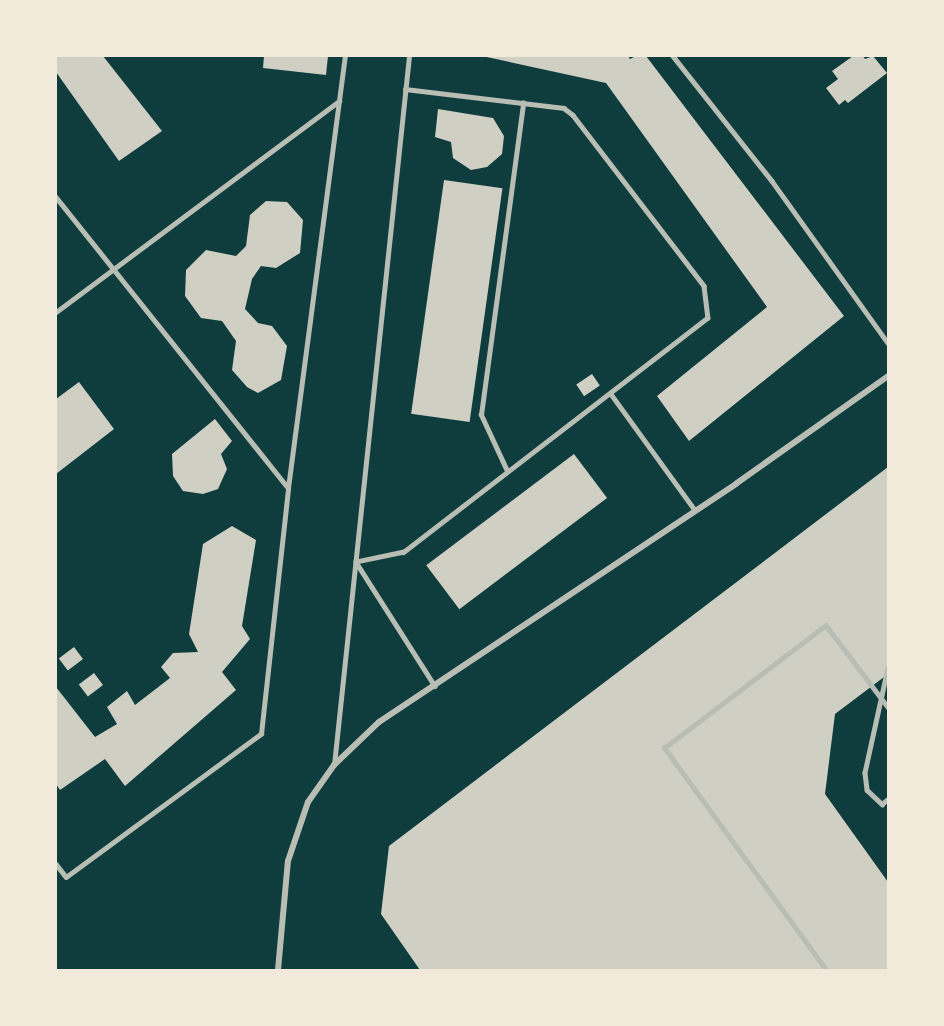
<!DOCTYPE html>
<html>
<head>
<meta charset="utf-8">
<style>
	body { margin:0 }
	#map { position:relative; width:944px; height:1026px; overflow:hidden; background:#0f3d3e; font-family:Barlow,sans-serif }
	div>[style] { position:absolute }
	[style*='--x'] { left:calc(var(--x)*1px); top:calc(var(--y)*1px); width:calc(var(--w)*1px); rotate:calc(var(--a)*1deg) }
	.building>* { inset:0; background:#cfcfc3; transform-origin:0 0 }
	.service>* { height:4.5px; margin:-2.25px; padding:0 2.25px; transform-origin:2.25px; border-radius:2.25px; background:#b8beb3 }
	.minor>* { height:6px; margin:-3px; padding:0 3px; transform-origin:3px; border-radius:3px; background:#b8beb3 }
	span { translate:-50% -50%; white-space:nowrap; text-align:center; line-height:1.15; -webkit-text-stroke:6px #f1e9da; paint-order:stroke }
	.frame { position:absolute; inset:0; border:57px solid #f1e9da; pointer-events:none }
</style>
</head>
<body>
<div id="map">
	<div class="building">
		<i style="clip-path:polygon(56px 56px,103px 56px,162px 131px,119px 161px,56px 72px)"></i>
		<i style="clip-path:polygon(264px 56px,328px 56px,326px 75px,263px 68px)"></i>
		<i style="clip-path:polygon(482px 56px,628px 56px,630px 59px,636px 56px,646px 56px,844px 316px,689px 441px,657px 396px,767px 307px,606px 83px)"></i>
		<i style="clip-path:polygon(853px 56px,863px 56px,865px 59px,873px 56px,887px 73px,848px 103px,845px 100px,839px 105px,826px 88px,838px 79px,832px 71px)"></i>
		<i style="clip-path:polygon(438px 109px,493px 118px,504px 136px,502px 154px,487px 167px,471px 170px,453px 158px,451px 142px,435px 137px)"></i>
		<i style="left:444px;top:180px;width:59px;height:236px;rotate:8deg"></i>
		<i style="clip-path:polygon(266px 201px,287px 202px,303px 220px,300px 253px,276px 268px,261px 266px,252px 279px,245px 309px,258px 323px,272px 326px,287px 346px,281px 380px,258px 393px,247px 387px,232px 370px,236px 341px,222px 321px,201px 318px,185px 296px,186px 270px,206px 250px,236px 256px,246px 246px,250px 215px)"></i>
		<i style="left:592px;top:374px;width:14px;height:19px;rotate:56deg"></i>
		<i style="clip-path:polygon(79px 382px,114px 429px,56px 474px,56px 399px)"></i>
		<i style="clip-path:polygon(215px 419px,232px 441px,221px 454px,227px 469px,218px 489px,203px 494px,183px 491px,173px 476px,172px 454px)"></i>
		<i style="left:574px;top:454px;width:55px;height:185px;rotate:53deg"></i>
		<i style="clip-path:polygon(888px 467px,888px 674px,835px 714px,825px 794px,888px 882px,888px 970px,420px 970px,381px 914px,389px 846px)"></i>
		<i style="clip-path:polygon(232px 526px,256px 540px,242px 626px,250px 639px,222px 672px,236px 690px,125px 786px,105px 759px,60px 790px,56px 784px,56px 687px,95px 737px,117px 724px,107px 707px,127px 691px,135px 705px,170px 678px,161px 667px,173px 653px,198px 652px,189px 634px,203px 544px)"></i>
		<i style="left:74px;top:647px;width:15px;height:19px;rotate:53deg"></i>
		<i style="left:94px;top:673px;width:15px;height:19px;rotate:53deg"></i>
	</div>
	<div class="service">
		<i style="--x:673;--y:56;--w:159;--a:51.6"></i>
		<i style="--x:772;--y:181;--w:199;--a:54.4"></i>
		<i style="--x:405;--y:89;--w:160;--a:6.8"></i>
		<i style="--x:564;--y:108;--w:11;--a:38"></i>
		<i style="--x:573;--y:115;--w:215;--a:52.5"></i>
		<i style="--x:704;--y:286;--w:32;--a:83"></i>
		<i style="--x:708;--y:318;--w:384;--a:142.4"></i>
		<i style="--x:404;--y:552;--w:49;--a:168.2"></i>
		<i style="--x:356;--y:562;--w:147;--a:57.5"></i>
		<i style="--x:56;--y:197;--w:372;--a:51.4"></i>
		<i style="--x:56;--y:312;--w:353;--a:-36.7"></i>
		<i style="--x:611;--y:394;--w:143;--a:54.1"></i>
		<i style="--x:507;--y:471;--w:62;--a:-114.9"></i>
		<i style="--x:481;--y:415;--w:315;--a:-82.3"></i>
		<i style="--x:888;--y:668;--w:107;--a:102.4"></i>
		<i style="--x:865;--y:773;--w:17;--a:83"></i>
		<i style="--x:867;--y:790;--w:21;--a:43"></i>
		<i style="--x:882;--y:804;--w:8;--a:-40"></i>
		<i style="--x:334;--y:765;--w:713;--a:-83.96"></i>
		<i style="--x:56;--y:864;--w:16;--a:52"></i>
		<i style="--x:66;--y:877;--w:242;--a:-36.3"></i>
		<i style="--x:261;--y:734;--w:247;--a:-83.7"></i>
		<i style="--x:288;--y:488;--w:436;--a:-82.5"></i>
		<i style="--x:826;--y:970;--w:275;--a:-126.1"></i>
		<i style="--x:664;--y:748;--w:203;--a:-37.2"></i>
		<i style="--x:826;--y:625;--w:103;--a:52.9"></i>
	</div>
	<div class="minor">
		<i style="--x:278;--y:970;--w:109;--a:-84.8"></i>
		<i style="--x:288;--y:861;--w:62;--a:-71.3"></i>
		<i style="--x:308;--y:802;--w:45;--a:-54.9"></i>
		<i style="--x:334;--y:765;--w:62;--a:-43.7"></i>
		<i style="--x:379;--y:722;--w:430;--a:-33.7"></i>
		<i style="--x:737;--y:483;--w:185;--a:-35.3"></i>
	</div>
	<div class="frame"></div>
</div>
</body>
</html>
